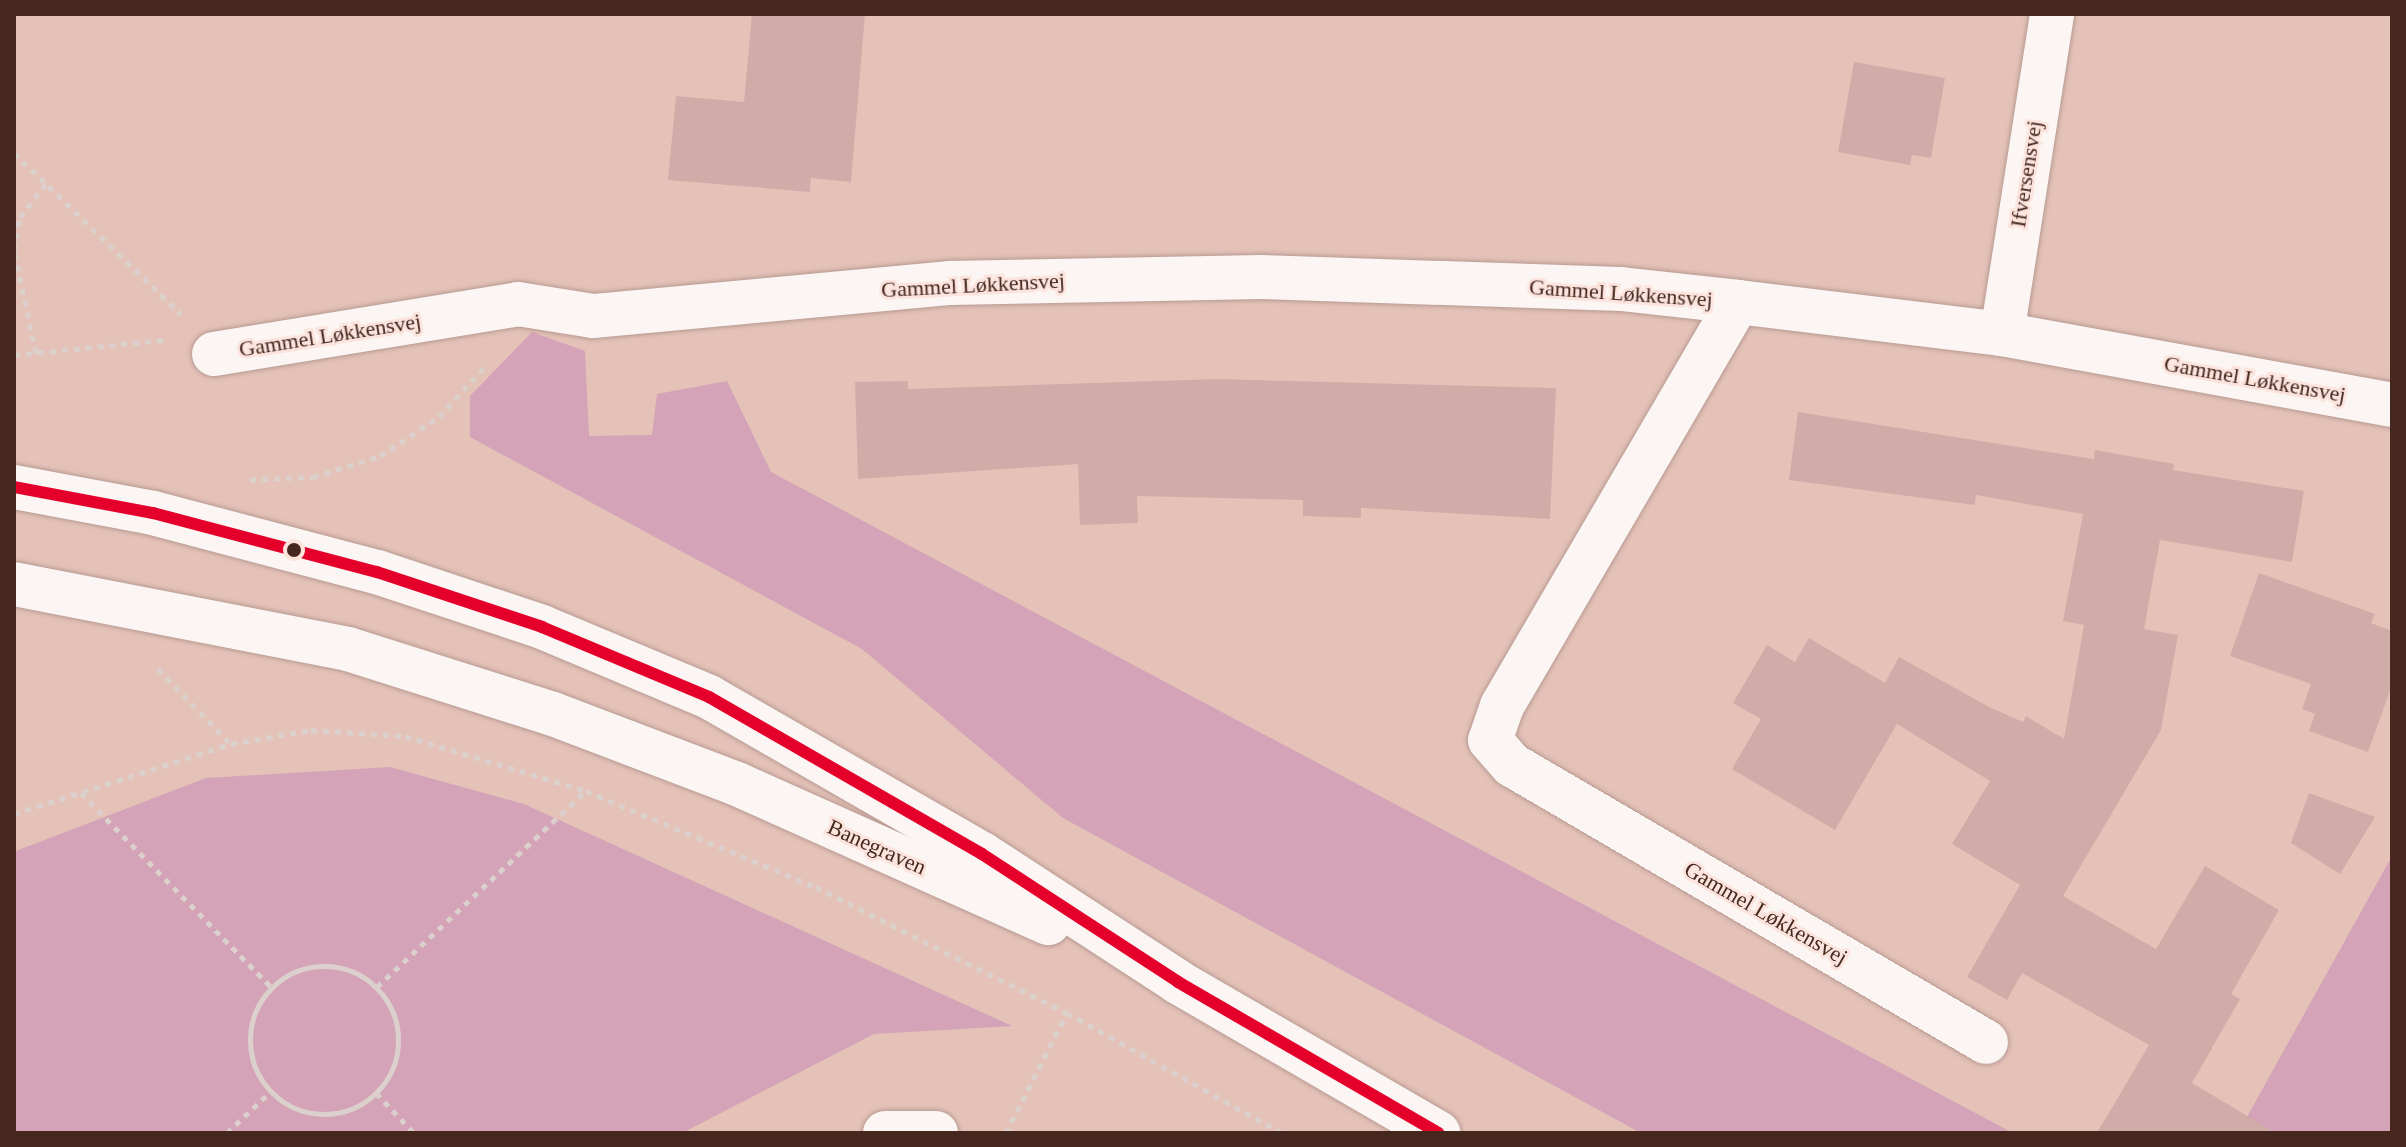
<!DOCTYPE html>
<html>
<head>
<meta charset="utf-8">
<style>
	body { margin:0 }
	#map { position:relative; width:2406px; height:1147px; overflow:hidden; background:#e5c2b8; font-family:"Times New Roman",serif }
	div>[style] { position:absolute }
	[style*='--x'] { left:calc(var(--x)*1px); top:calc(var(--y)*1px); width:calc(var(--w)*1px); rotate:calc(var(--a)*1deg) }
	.green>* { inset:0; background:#d4a3b7 }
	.building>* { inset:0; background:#d0aca8 }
	.path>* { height:5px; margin-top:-2.5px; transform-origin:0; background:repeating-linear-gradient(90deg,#dbd0cc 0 6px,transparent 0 12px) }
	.path>.ring { margin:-2.5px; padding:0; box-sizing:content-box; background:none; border:5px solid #dbd0cc; border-radius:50% }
	.roads { filter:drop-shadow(0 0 2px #b79a92) drop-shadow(0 0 2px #b79a92) }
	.minor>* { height:44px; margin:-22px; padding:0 22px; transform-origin:22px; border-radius:22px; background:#fbf6f4 }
	.major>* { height:44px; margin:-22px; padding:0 22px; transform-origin:22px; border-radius:22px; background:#fbf6f4 }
	.bus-1>* { height:12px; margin:-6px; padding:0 6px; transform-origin:6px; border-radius:6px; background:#e4002b }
	.dots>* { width:22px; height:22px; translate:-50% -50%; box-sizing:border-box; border:4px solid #fce4dd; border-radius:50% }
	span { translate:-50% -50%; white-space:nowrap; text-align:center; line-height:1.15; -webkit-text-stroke:6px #fce4dd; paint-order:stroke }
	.street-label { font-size:22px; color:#45271e }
	.frame { position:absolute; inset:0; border:16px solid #45271e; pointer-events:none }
</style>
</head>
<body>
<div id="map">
	<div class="green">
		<i style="clip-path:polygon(532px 332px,585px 351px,589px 436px,652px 435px,657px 394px,727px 381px,771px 472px,2013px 1133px,1641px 1133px,1063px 818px,862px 649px,470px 437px,470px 396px)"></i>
		<i style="clip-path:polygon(390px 767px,524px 804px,1012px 1026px,874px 1034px,682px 1133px,14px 1133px,16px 851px,206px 778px)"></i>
		<i style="clip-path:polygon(2392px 856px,2392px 1133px,2238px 1133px)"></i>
	</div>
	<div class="building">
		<i style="clip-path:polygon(752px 14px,865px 14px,851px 182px,811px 178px,810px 192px,668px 180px,676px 96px,744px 102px)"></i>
		<i style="clip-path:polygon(1854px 62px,1945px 78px,1931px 158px,1912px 155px,1910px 165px,1838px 152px)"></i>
		<i style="clip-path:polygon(1218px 379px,1556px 388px,1550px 519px,1361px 508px,1361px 518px,1303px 516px,1303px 500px,1137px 496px,1138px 523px,1080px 525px,1078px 464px,858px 479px,855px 382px,908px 381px,908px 389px)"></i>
		<i style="clip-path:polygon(1798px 412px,2094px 459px,2095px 450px,2174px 464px,2173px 470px,2304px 491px,2292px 562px,2160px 540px,2144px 629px,2178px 635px,2161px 730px,2063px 896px,2156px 949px,2205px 866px,2279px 910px,2231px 994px,2240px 999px,2192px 1083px,2276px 1133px,2097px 1133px,2149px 1045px,2022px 973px,2007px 1000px,1967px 977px,2020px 885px,1952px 844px,1990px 781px,1897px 724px,1835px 830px,1732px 769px,1761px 719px,1733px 703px,1767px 645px,1795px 662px,1809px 638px,1885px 683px,1899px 657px,1989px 707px,2023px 722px,2026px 716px,2064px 739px,2084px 625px,2063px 621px,2083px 514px,1976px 495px,1975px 505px,1789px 480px)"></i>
		<i style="clip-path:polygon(2259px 573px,2375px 614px,2371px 623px,2392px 631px,2392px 685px,2368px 752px,2309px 731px,2315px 714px,2302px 709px,2311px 684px,2230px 656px)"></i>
		<i style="clip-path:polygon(2309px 793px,2375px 817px,2340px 874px,2291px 843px)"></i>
	</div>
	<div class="path">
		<i style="--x:14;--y:153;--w:232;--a:44"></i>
		<i style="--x:36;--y:353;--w:105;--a:-102.1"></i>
		<i style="--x:14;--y:250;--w:34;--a:-80"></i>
		<i style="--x:20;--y:217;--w:42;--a:-51.8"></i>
		<i style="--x:14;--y:355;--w:151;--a:-5.7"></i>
		<i style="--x:250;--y:480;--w:63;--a:-2.7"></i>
		<i style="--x:313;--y:477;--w:70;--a:-17.4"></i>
		<i style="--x:380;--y:456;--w:71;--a:-33.5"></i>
		<i style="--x:439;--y:417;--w:70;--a:-47.9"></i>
		<i style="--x:158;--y:669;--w:105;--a:45.8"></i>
		<i style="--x:81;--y:793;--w:272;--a:45.6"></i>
		<i style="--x:14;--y:814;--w:228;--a:-17.9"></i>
		<i style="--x:231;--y:744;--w:81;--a:-9.9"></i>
		<i style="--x:311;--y:730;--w:94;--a:3.7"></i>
		<i style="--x:405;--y:736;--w:189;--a:16.9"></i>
		<i style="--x:586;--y:791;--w:249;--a:22.7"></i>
		<i style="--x:816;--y:887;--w:281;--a:26.7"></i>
		<i style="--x:1067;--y:1013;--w:246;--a:29.2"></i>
		<i class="ring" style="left:250px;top:966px;width:143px;height:143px"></i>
		<i style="--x:377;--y:987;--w:287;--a:-43.2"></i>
		<i style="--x:376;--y:1093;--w:55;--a:46.5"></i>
		<i style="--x:227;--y:1133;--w:59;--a:-43.6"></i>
		<i style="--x:1006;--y:1133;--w:135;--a:-63.1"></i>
	</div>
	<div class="roads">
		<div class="minor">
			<i style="--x:1738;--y:302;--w:468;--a:120.3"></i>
			<i style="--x:1502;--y:706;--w:36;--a:109"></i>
			<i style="--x:1490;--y:740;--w:33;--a:49"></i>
			<i style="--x:1512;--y:765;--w:549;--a:30.3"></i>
			<i style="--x:2002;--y:334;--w:324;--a:-81.1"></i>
			<i style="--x:214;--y:354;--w:308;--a:-9.3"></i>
			<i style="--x:518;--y:304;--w:76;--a:9.1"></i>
			<i style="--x:593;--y:316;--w:359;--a:-5.3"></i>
			<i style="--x:950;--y:283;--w:311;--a:-1.1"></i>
			<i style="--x:1261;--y:277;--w:360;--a:1.9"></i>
			<i style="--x:1621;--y:289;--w:118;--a:6.3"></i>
			<i style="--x:1738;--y:302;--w:266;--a:6.9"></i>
			<i style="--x:2002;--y:334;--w:396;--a:10.3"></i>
			<i style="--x:885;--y:1133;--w:51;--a:0"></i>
		</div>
		<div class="major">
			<i style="--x:14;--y:487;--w:141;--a:10.6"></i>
			<i style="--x:153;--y:513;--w:232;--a:14.8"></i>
			<i style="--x:377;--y:572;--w:174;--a:18.4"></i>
			<i style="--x:542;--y:627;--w:181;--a:22.7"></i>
			<i style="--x:709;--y:697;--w:315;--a:29.9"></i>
			<i style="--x:982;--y:854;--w:234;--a:33.1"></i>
			<i style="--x:1178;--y:982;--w:301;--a:30.1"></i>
			<i style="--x:14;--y:584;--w:340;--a:11"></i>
			<i style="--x:348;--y:649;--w:215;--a:17.6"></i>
			<i style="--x:553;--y:714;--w:197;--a:20.8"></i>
			<i style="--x:737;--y:784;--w:341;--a:24.1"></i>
		</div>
	</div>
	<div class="bus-1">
		<i style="--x:14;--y:487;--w:141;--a:10.6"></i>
		<i style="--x:153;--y:513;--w:232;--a:14.8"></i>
		<i style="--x:377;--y:572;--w:174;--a:18.4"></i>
		<i style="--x:542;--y:627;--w:181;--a:22.7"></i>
		<i style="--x:709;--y:697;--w:315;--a:29.9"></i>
		<i style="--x:982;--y:854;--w:234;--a:33.1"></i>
		<i style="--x:1178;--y:982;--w:301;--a:30.1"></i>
	</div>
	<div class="dots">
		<i style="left:294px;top:550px;background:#45271e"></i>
	</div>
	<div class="street-label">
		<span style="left:2026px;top:174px;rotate:-81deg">Ifversensvej</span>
		<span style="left:973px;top:285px;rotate:-3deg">Gammel Løkkensvej</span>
		<span style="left:1621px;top:293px;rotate:4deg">Gammel Løkkensvej</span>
		<span style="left:330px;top:335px;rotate:-9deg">Gammel Løkkensvej</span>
		<span style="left:2255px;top:379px;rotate:10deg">Gammel Løkkensvej</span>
		<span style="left:877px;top:847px;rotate:24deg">Banegraven</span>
		<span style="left:1766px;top:913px;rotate:30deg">Gammel Løkkensvej</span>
	</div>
	<div class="frame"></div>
</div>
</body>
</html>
